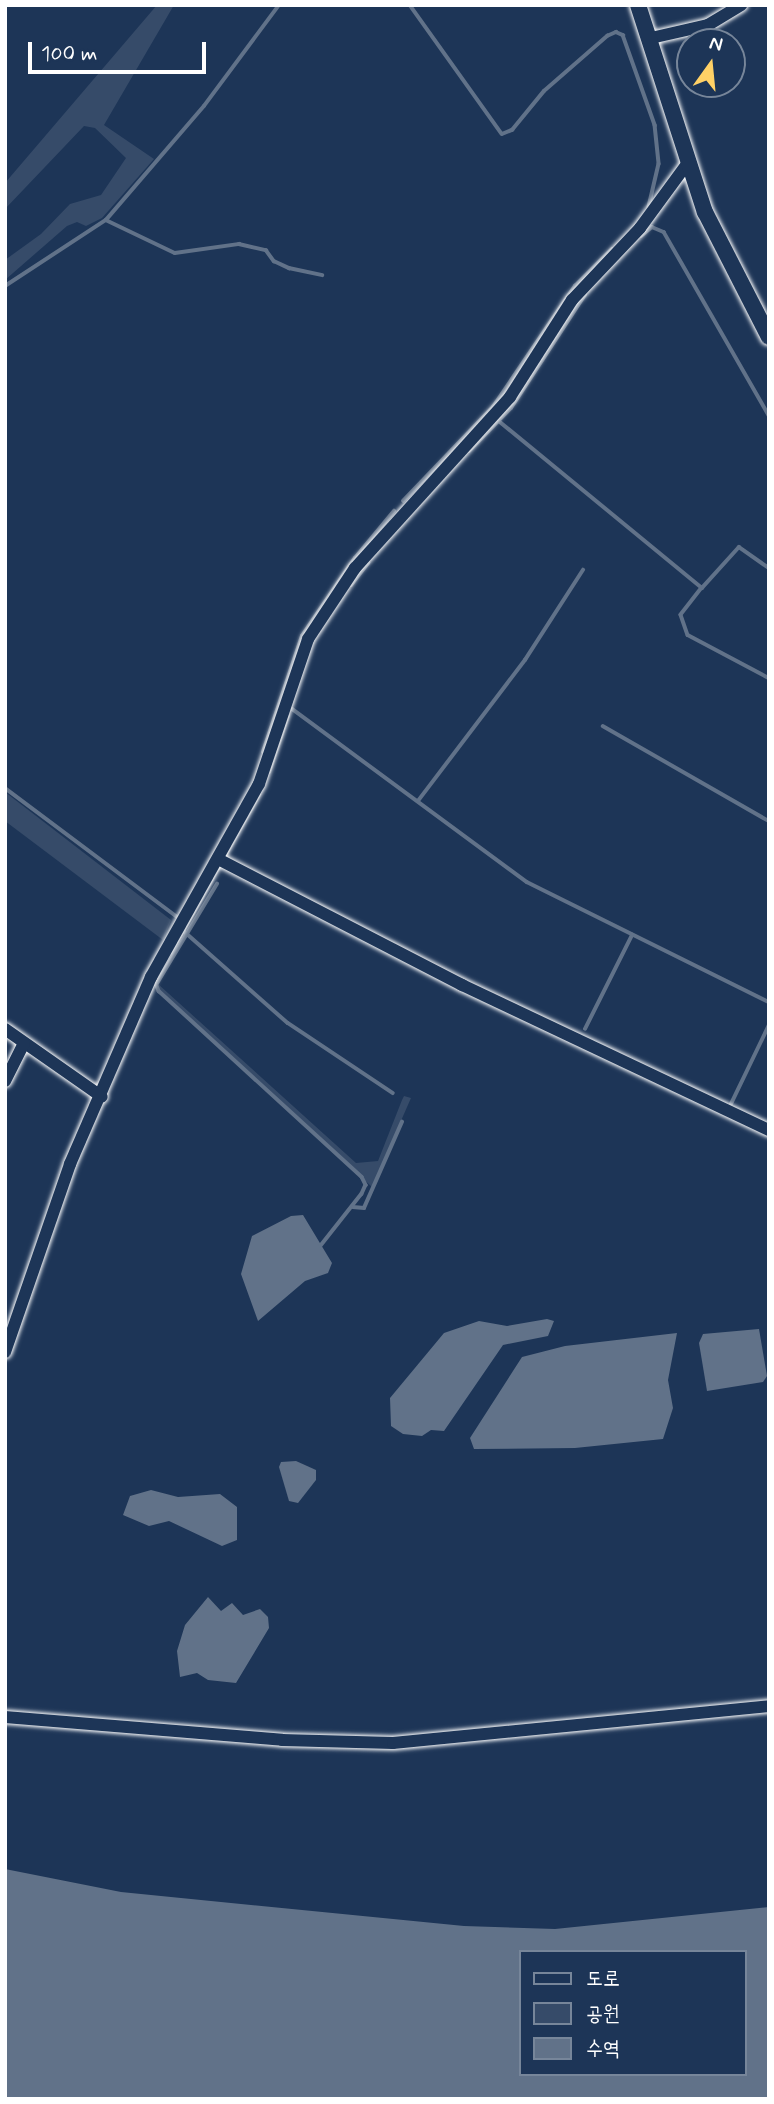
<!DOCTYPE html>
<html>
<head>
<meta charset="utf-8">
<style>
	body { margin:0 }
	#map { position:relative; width:774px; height:2104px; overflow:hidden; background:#1d3557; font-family:Mynerve,"Poor Story",sans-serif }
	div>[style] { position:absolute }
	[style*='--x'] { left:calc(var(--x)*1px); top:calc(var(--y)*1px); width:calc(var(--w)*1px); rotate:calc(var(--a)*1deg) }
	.green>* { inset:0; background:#364b69 }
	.water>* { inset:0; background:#617289 }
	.stream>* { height:3.5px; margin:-1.75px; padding:0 1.75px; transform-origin:1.75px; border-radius:1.75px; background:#617289 }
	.roads { filter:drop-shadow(0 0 2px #fff) drop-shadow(0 0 2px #fff) }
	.minor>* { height:12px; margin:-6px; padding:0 6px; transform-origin:6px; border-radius:6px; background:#1d3557 }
	.major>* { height:16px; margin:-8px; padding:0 8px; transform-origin:8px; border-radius:8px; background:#1d3557 }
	span { translate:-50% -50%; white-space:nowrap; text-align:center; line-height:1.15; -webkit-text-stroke:6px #1d3557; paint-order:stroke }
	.frame { position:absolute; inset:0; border:7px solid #fff; pointer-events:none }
	.legend { position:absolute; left:519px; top:1950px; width:228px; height:126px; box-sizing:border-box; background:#1d3557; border:2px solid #77869a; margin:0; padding:9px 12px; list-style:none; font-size:21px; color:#fff }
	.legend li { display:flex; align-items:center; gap:14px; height:35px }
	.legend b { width:35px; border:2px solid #77869a }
	.north { position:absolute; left:676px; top:28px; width:70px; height:70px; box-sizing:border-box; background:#1d3557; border:2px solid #77869a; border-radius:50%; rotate:15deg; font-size:19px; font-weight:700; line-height:28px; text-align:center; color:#fff }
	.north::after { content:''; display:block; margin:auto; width:24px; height:32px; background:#ffd166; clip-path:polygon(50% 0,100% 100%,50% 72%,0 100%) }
	.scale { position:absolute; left:28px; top:42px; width:178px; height:32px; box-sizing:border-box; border:4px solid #fff; border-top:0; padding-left:9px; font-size:21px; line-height:24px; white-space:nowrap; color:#fff; -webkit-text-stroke:5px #1d3557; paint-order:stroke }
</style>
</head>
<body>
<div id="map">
	<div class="green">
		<i style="clip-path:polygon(157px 5px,174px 5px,104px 125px,154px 159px,102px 218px,86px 226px,77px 222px,67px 226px,5px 280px,5px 260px,41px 234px,70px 204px,101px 195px,126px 158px,95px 128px,84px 126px,5px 209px,5px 183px)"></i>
		<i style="clip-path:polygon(5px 792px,171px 920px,163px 940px,5px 821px)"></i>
		<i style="clip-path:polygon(158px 984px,356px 1163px,378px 1161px,402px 1100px,404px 1096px,411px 1098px,372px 1187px,159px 990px)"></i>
	</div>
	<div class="water">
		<i style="clip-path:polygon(303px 1215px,332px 1263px,328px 1273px,305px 1281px,258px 1321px,241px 1274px,252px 1236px,291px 1216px)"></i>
		<i style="clip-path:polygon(547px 1319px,554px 1321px,548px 1336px,503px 1345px,444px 1431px,431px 1430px,422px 1436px,403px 1434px,391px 1426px,390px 1398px,444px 1333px,479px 1321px,507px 1326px)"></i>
		<i style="clip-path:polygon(759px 1329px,767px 1376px,763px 1382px,707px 1391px,699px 1343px,703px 1334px)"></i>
		<i style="clip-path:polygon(677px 1333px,668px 1380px,673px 1408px,663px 1439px,575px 1448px,474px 1449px,470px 1438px,522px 1357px,565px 1346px)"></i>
		<i style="clip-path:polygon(296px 1461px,316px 1470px,316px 1480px,298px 1503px,289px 1501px,279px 1467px,281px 1462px)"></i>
		<i style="clip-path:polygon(151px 1490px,178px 1497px,220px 1494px,237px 1507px,237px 1540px,222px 1546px,169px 1521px,149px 1526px,123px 1515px,130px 1496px)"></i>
		<i style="clip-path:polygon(208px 1597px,221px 1611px,232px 1603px,243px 1615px,260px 1609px,268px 1617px,269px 1628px,236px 1683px,208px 1680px,197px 1673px,180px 1677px,177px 1651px,185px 1625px)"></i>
		<i style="clip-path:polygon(evenodd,5px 1869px,121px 1892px,464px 1926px,555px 1929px,769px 1907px,769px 2099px,5px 2099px,5px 1869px,520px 1952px,744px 1952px,744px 2074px,520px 2074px,520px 1952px)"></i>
	</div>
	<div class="stream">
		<i style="--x:410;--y:5;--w:158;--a:54.5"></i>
		<i style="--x:502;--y:134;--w:11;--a:-22"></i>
		<i style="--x:512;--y:130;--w:50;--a:-50.6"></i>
		<i style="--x:544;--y:91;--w:84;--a:-41.1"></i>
		<i style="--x:607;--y:36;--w:10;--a:-24"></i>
		<i style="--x:616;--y:32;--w:8;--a:23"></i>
		<i style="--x:623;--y:35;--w:96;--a:70.4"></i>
		<i style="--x:655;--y:125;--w:39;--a:84"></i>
		<i style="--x:659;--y:164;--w:44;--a:103.1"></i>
		<i style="--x:106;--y:220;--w:76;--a:25.6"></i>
		<i style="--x:175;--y:253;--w:65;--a:-8"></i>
		<i style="--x:239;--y:244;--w:28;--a:13"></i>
		<i style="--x:266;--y:250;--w:14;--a:54"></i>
		<i style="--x:274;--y:261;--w:17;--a:25"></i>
		<i style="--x:289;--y:268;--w:34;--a:12"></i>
		<i style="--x:641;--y:236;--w:14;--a:-39"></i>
		<i style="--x:652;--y:227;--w:13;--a:23"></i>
		<i style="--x:664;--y:232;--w:211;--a:60.2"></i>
		<i style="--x:5;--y:286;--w:121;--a:-33.2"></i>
		<i style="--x:106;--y:220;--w:150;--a:-49.3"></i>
		<i style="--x:204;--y:106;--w:126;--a:-53.4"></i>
		<i style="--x:499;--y:421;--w:263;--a:39.4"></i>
		<i style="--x:702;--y:588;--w:55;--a:-47.9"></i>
		<i style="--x:739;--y:547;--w:37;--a:35"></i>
		<i style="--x:469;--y:451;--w:60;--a:-45.7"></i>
		<i style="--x:511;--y:408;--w:135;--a:-56.8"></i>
		<i style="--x:403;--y:501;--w:130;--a:-46.2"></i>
		<i style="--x:493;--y:407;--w:146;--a:-55.9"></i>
		<i style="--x:575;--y:286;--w:52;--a:-45"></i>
		<i style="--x:351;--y:585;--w:28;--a:-52"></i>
		<i style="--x:702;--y:588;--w:34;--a:128"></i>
		<i style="--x:681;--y:615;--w:21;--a:71"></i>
		<i style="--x:688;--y:635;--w:92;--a:28"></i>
		<i style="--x:291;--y:708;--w:293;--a:36.4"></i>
		<i style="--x:527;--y:882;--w:270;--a:26.4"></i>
		<i style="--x:603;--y:726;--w:191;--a:29.8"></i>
		<i style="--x:263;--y:752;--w:122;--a:-71.4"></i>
		<i style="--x:302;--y:636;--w:94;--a:-55.8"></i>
		<i style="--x:355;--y:558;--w:61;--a:-50.3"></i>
		<i style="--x:269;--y:772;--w:59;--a:-71.3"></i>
		<i style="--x:5;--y:788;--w:217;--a:36.8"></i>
		<i style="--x:418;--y:801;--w:177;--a:-52.8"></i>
		<i style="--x:525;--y:660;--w:107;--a:-57.2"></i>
		<i style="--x:185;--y:932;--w:137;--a:41.5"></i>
		<i style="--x:288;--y:1023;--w:126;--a:33.7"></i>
		<i style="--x:171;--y:953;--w:181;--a:-60.9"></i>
		<i style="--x:155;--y:981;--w:11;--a:68"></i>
		<i style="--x:159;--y:991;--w:275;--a:42.5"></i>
		<i style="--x:362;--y:1177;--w:9;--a:63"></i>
		<i style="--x:366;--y:1185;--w:10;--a:114"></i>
		<i style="--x:362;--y:1194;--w:66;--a:128.3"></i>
		<i style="--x:156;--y:985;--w:118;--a:-58.9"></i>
		<i style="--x:585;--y:1029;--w:105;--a:-63.4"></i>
		<i style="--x:731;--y:1104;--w:88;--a:-64.3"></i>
		<i style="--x:353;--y:1207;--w:11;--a:5"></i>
		<i style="--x:364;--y:1208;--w:94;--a:-66.2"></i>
	</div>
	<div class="roads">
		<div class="minor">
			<i style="--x:651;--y:38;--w:58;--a:-12.8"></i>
			<i style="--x:708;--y:25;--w:39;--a:-31"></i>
			<i style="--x:218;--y:859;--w:275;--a:27.3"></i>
			<i style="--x:462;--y:985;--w:340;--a:25.3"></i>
			<i style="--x:5;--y:1029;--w:118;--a:35"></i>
			<i style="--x:5;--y:1081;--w:42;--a:-63.4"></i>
			<i style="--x:5;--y:1352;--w:199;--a:-70.9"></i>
			<i style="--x:70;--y:1164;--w:204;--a:-66.6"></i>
			<i style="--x:151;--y:977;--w:221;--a:-60.8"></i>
			<i style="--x:259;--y:784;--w:153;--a:-71.3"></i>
			<i style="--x:308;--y:639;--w:85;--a:-56.5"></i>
			<i style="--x:355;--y:568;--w:231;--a:-47.8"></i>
			<i style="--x:510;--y:397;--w:115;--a:-57.4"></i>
			<i style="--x:572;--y:300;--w:99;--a:-46.6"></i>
			<i style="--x:640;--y:228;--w:84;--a:-53.7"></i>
			<i style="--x:5;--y:1717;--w:278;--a:4.7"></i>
			<i style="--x:282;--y:1740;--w:111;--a:1.5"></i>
			<i style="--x:393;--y:1743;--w:378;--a:-5.6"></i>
		</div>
		<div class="major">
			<i style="--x:638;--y:5;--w:218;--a:72.1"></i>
			<i style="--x:705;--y:212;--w:140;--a:62.9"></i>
		</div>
	</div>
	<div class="frame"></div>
	<ul class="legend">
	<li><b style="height:9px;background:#1d3557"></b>도로</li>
	<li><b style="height:19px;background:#364b69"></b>공원</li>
	<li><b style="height:19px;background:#617289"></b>수역</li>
	</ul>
	<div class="north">N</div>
	<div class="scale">100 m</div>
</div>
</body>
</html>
